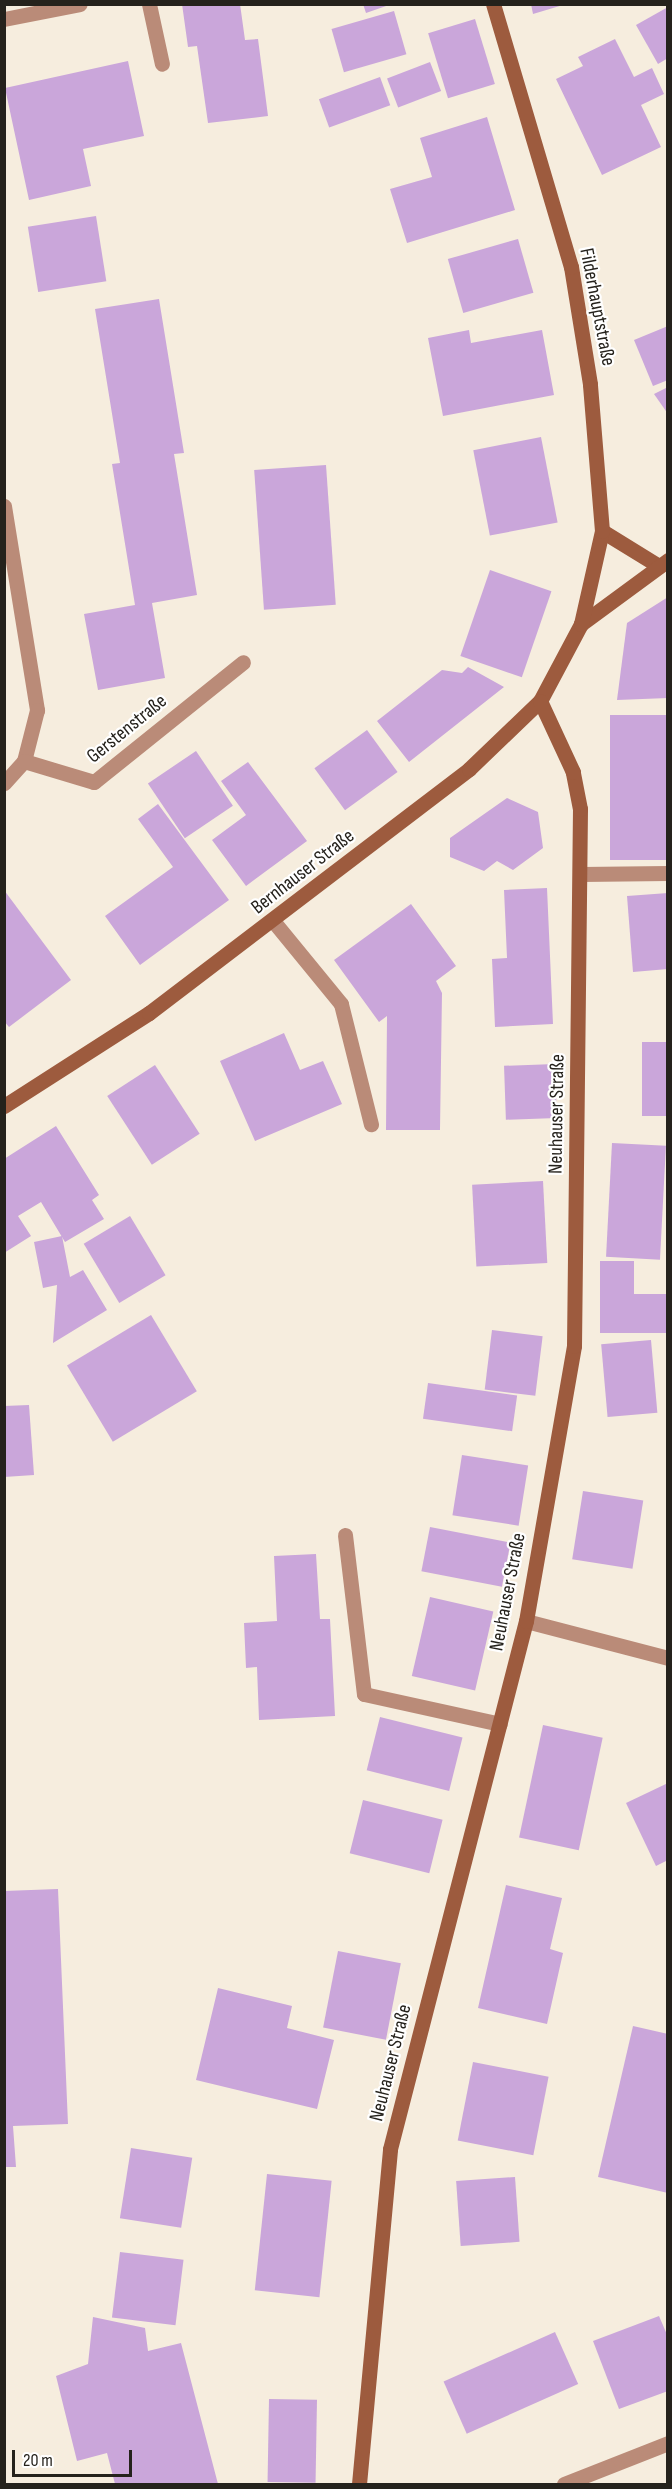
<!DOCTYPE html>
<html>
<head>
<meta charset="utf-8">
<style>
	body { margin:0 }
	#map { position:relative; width:672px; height:2489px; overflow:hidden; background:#f6edde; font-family:"Sofia Sans Condensed",sans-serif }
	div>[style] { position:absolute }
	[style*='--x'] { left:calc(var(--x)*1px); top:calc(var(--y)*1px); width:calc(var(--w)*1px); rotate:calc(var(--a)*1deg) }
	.building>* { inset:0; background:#caa6da; transform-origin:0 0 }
	.lane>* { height:15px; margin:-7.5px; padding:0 7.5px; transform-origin:7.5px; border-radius:7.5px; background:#ba8b78 }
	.street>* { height:15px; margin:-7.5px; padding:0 7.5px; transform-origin:7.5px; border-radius:7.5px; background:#ba8b78 }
	.secondary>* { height:15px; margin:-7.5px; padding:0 7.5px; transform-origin:7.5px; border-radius:7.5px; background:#9d5b3e }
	span { translate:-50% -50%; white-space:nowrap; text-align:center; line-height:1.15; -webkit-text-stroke:4.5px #fff; paint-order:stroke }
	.street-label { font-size:20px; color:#25221c }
	.frame { position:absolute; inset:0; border:6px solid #25221c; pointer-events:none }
	.scale { position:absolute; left:12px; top:2450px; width:120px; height:27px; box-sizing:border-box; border:3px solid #25221c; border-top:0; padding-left:8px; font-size:18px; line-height:21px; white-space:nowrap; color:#25221c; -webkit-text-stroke:4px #fff; paint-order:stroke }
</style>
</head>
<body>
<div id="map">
	<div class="building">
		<i style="clip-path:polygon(182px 4px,240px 4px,245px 40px,258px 39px,268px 116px,208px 123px,197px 46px,188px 47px)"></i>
		<i style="clip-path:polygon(363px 4px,389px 4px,389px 5px,366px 13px)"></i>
		<i style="clip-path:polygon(531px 4px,563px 4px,563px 5px,533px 14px)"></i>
		<i style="clip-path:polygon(668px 7px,668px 58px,658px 64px,636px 25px)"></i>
		<i style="left:394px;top:11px;width:45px;height:65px;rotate:74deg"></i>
		<i style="left:475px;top:19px;width:68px;height:49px;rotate:73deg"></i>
		<i style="clip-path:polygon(615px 39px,634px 77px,652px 68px,664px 94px,641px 105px,661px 147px,602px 175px,556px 79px,583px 66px,578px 57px)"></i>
		<i style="clip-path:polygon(128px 61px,144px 136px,83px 149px,91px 186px,29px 200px,5px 88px)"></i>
		<i style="left:430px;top:62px;width:31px;height:46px;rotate:69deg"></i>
		<i style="left:380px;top:77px;width:30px;height:65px;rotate:70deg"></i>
		<i style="clip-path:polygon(487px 117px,515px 210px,407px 243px,390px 189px,432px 177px,420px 138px)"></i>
		<i style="left:96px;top:216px;width:66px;height:69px;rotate:81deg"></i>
		<i style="left:518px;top:239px;width:56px;height:73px;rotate:74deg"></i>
		<i style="clip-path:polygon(159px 299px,184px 453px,174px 454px,197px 595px,152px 603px,165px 678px,98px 690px,84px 614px,135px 605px,112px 464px,120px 463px,95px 309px)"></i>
		<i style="clip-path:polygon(668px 326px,668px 380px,653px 386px,634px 340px)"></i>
		<i style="clip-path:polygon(469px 330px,471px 343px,542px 330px,554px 395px,443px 416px,428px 338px)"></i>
		<i style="clip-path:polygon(668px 387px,668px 414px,654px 394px)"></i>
		<i style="left:541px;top:437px;width:87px;height:69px;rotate:79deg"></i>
		<i style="left:326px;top:465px;width:140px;height:72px;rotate:86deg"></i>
		<i style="left:490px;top:570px;width:65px;height:91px;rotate:19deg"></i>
		<i style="clip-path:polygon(668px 597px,668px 698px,617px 700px,627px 623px)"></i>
		<i style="clip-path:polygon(468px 667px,504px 687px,409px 762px,377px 721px,442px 670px,462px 673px)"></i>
		<i style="left:610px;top:715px;width:58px;height:145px"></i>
		<i style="left:367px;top:730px;width:52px;height:65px;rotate:54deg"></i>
		<i style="left:196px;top:751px;width:66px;height:58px;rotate:56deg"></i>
		<i style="clip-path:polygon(248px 762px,307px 841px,246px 886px,212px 840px,246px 815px,221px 781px)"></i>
		<i style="clip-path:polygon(507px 798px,538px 812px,543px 848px,513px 870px,497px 861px,484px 871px,450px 857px,450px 838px)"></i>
		<i style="clip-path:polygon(158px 804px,229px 900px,140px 965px,105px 916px,173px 867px,138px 819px)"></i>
		<i style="clip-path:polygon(547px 888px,553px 1024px,495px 1027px,492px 959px,507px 958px,504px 890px)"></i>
		<i style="clip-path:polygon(4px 890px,71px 980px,9px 1027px,4px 1021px)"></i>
		<i style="clip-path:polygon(668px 893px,668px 969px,633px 972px,627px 896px)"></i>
		<i style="clip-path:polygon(411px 904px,456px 966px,436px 981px,442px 993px,440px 1130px,386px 1130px,387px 1016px,379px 1022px,334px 960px)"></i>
		<i style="clip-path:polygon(284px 1033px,300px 1070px,323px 1061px,342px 1104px,255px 1141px,220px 1061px)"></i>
		<i style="left:668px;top:1042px;width:74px;height:26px;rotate:90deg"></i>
		<i style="left:555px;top:1064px;width:54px;height:51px;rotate:88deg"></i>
		<i style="left:155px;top:1065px;width:82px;height:57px;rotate:57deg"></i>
		<i style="clip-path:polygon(56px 1126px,99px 1195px,92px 1200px,104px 1219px,65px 1242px,41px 1202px,18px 1216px,31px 1236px,4px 1253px,4px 1159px)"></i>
		<i style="left:612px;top:1143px;width:54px;height:114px;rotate:3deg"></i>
		<i style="left:543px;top:1181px;width:82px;height:71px;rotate:87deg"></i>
		<i style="left:130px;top:1216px;width:69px;height:54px;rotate:59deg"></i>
		<i style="clip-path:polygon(62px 1236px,70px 1277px,83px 1270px,107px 1310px,53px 1343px,57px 1285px,43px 1288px,34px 1242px)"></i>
		<i style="left:600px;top:1261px;width:34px;height:33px"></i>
		<i style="left:668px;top:1294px;width:39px;height:68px;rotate:90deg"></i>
		<i style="left:151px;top:1315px;width:89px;height:98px;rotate:59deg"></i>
		<i style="left:492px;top:1330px;width:51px;height:60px;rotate:7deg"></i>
		<i style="left:651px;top:1340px;width:73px;height:50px;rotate:85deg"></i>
		<i style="left:428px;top:1383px;width:90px;height:36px;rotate:8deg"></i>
		<i style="clip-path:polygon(29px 1405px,34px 1475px,4px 1477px,4px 1406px)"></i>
		<i style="left:462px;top:1455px;width:67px;height:61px;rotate:9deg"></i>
		<i style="left:583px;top:1491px;width:61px;height:69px;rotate:9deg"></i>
		<i style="left:430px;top:1527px;width:82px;height:45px;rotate:11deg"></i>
		<i style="clip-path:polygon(316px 1554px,320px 1619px,330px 1619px,335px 1716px,259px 1720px,257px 1667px,246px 1668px,244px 1623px,277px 1621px,274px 1556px)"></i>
		<i style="left:430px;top:1597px;width:65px;height:81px;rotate:13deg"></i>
		<i style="left:380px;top:1717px;width:85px;height:55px;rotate:14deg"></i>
		<i style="left:543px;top:1725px;width:61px;height:115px;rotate:12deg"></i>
		<i style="clip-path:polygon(668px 1783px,668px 1860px,656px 1866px,626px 1803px)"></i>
		<i style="left:363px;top:1800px;width:82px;height:55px;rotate:14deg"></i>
		<i style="clip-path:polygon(506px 1885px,562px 1898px,550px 1949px,563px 1953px,547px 2024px,478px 2008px)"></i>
		<i style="clip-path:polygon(58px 1889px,68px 2124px,13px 2126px,16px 2167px,4px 2167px,4px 1891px)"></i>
		<i style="left:338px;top:1951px;width:64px;height:78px;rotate:11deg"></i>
		<i style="clip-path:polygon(218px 1988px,292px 2006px,287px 2028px,334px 2040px,317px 2109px,196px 2080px)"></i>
		<i style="clip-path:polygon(633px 2026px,668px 2034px,668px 2193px,598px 2177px)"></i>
		<i style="left:473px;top:2062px;width:77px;height:80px;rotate:11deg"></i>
		<i style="left:131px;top:2148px;width:62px;height:71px;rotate:9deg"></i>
		<i style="left:267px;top:2174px;width:65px;height:117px;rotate:6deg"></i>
		<i style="left:515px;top:2177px;width:65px;height:59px;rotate:86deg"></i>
		<i style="left:120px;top:2252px;width:64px;height:66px;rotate:7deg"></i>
		<i style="clip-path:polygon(659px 2316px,668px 2337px,668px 2391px,619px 2409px,593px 2341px)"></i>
		<i style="clip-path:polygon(93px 2317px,145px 2328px,148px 2351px,181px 2343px,218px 2484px,115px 2484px,107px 2453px,77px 2461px,56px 2376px,88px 2364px)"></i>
		<i style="left:555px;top:2332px;width:57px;height:122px;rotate:66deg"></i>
		<i style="left:269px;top:2399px;width:48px;height:83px;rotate:1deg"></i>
	</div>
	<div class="lane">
		<i style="--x:581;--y:874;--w:87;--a:-0.7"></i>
		<i style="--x:274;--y:922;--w:106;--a:50.7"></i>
		<i style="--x:341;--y:1004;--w:124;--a:76"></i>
		<i style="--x:345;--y:1535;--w:160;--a:83.2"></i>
		<i style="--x:364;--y:1694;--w:139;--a:12.4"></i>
	</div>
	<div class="street">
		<i style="--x:149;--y:4;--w:61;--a:77.8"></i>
		<i style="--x:4;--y:19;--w:77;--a:-11.2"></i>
		<i style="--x:4;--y:506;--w:207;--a:80.8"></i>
		<i style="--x:37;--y:710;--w:53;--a:104.3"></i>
		<i style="--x:24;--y:761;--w:30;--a:132"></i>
		<i style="--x:24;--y:761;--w:73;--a:16.7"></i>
		<i style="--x:94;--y:782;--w:191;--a:-38.8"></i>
		<i style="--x:526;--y:1621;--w:147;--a:14.6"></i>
		<i style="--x:564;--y:2484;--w:112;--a:-21.5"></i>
	</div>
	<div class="secondary">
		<i style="--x:602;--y:531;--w:67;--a:31.6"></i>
		<i style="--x:581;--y:624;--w:108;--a:-36.3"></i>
		<i style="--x:4;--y:1106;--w:172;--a:-32.7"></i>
		<i style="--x:149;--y:1013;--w:402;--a:-37.3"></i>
		<i style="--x:469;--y:769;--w:98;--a:-43.8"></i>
		<i style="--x:540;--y:701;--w:87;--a:-62"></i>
		<i style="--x:581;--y:624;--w:95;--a:-77.3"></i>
		<i style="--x:602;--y:531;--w:147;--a:-94.7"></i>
		<i style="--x:590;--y:384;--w:119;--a:-99.2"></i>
		<i style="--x:571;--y:267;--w:274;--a:-106.5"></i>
		<i style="--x:359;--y:2484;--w:336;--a:-84.7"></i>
		<i style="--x:390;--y:2149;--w:545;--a:-75.56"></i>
		<i style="--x:526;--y:1621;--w:279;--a:-80.1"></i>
		<i style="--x:574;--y:1346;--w:537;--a:-89.36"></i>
		<i style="--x:580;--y:809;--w:38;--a:-101"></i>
		<i style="--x:573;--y:772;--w:78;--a:-114.9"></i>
	</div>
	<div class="street-label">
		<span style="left:597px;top:307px;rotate:79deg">Filderhauptstraße</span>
		<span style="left:127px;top:729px;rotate:-39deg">Gerstenstraße</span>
		<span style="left:303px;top:872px;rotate:-38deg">Bernhauser Straße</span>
		<span style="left:557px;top:1114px;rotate:-89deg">Neuhauser Straße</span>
		<span style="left:508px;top:1592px;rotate:-79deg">Neuhauser Straße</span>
		<span style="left:391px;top:2063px;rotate:-76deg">Neuhauser Straße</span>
	</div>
	<div class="frame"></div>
	<div class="scale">20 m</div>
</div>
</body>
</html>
